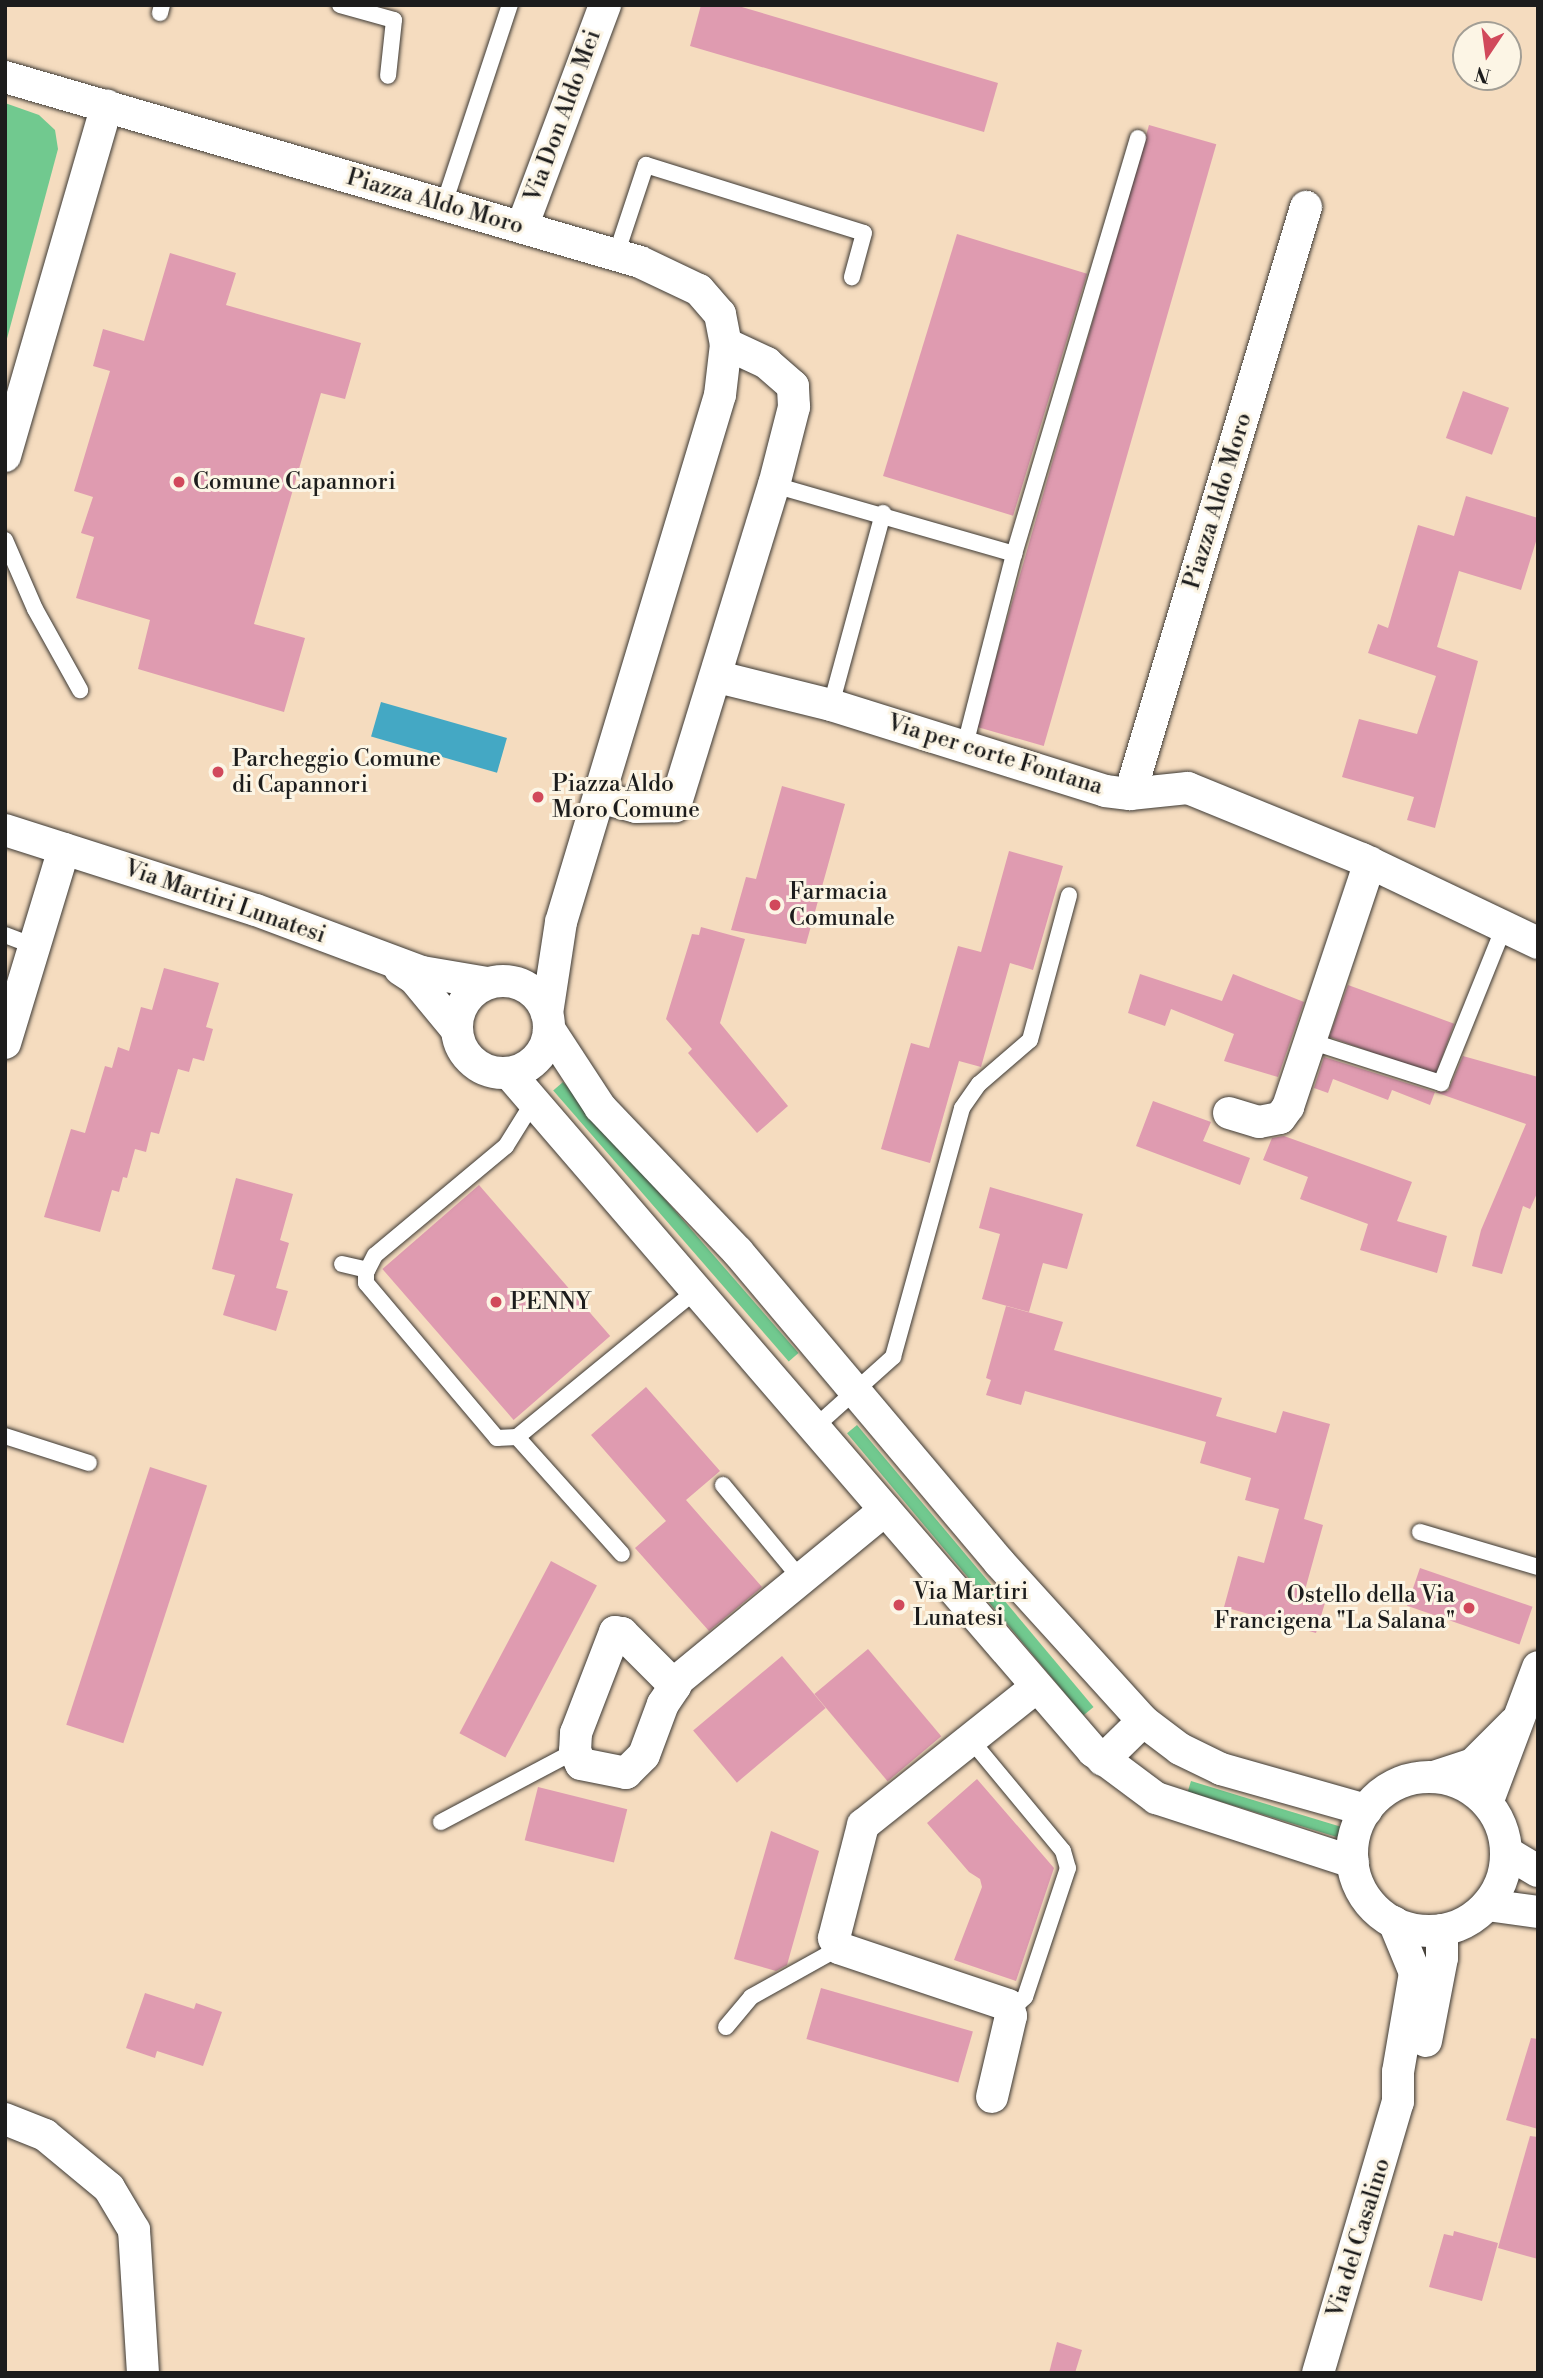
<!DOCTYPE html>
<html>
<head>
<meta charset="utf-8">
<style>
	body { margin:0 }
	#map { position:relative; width:1543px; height:2378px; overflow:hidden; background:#f5dcbf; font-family:"Libre Bodoni",serif }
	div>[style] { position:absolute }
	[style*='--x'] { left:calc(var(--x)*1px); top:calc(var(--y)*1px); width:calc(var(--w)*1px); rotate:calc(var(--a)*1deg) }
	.green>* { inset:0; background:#71c98f; transform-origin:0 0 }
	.water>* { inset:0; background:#44a8c4; transform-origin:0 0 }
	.building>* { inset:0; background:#df9bb0; transform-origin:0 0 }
	.roads { filter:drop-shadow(0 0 2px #3d3934) drop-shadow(0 0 2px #3d3934) }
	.lane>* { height:16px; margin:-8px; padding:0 8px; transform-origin:8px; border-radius:8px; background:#fff }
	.street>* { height:32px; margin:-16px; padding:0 16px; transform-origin:16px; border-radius:16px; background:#fff }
	.street>.ring { margin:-16px; padding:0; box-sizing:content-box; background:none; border:32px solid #fff; border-radius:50% }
	.dots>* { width:19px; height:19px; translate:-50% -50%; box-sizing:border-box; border:4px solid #fcf5e5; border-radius:50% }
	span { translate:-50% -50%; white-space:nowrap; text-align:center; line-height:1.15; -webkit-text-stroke:6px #fcf5e5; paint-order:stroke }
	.street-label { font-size:23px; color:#1c1c1c }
	.poi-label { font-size:23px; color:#1c1c1c }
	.left { translate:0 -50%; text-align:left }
	.right { translate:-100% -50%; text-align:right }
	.frame { position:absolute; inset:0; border:7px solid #1c1c1c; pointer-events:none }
	.north { position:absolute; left:1452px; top:21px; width:70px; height:70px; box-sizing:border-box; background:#fcf5e5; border:2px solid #a29e95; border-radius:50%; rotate:193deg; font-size:19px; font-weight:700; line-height:28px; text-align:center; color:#1c1c1c }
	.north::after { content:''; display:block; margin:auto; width:24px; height:32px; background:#d1495b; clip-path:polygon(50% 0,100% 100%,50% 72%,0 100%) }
</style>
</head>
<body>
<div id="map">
	<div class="green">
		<i style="clip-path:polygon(5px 103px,39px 115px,55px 130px,58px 149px,5px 346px)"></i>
		<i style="left:563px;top:1082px;width:359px;height:13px;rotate:49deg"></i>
		<i style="left:857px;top:1425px;width:368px;height:13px;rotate:50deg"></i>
		<i style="left:1191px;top:1781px;width:161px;height:11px;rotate:17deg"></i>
	</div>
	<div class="water">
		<i style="left:381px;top:702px;width:131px;height:36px;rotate:16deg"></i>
	</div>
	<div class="building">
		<i style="clip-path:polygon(701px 5px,735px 5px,998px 83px,984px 132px,690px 46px)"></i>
		<i style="left:1149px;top:125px;width:70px;height:626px;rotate:16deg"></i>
		<i style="left:957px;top:234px;width:136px;height:253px;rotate:17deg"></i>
		<i style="clip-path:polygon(170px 253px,236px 273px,226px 305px,361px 343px,345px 399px,321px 393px,254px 624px,305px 638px,284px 712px,138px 669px,150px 620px,76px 598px,94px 537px,81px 533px,93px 497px,74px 491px,110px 371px,93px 366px,103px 329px,144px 341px)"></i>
		<i style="left:1463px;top:391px;width:49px;height:50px;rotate:20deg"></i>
		<i style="clip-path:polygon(1466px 496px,1538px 518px,1538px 535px,1521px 590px,1459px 571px,1437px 647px,1478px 661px,1435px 828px,1407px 820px,1414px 797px,1342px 777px,1359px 719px,1417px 734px,1436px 676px,1368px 653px,1378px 624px,1388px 628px,1418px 525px,1454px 536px)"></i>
		<i style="clip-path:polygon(782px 786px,845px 804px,806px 944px,731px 930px,746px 877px,756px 879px)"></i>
		<i style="clip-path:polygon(1009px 851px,1063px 866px,1033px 970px,1010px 963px,981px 1067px,959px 1061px,930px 1163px,881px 1149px,911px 1043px,929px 1048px,958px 946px,981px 952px)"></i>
		<i style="clip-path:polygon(701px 927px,745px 939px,720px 1023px,788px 1106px,757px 1133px,688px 1053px,692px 1049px,666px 1019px,692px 934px,699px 935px)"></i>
		<i style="clip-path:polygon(164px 968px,219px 983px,206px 1027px,213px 1029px,204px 1061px,193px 1058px,189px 1072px,178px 1069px,159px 1134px,151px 1132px,146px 1152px,135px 1149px,127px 1178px,123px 1177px,119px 1192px,112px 1190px,100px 1232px,44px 1217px,71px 1129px,85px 1133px,105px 1066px,112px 1068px,118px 1047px,129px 1051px,141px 1007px,152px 1010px)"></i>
		<i style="clip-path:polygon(1140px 974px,1222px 1001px,1233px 974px,1304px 1002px,1278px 1077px,1224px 1061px,1234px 1034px,1171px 1009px,1165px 1026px,1128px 1013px)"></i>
		<i style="left:1348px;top:985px;width:113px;height:55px;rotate:20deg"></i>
		<i style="clip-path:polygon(1463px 1056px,1538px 1077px,1538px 1191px,1530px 1209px,1523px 1206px,1502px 1274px,1472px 1266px,1481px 1230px,1526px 1124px,1435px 1092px,1448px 1091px)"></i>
		<i style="clip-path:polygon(1324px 1057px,1435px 1092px,1430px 1105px,1392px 1090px,1388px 1100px,1333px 1079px,1328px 1093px,1314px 1088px)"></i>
		<i style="clip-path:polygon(1153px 1101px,1211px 1122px,1203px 1141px,1250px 1158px,1240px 1185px,1136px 1146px)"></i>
		<i style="clip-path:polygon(1284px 1136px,1412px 1182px,1397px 1221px,1447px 1236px,1437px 1273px,1360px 1250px,1368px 1224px,1300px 1199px,1308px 1177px,1263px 1160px,1272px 1138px)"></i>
		<i style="clip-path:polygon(236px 1178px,293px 1194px,280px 1240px,289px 1243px,276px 1288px,288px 1291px,276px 1331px,223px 1315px,235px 1275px,212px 1269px)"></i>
		<i style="left:479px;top:1185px;width:200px;height:128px;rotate:49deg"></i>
		<i style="clip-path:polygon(990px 1187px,1083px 1214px,1067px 1269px,1043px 1263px,1029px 1312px,982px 1299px,1000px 1234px,979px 1228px)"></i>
		<i style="clip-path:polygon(1006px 1306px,1063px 1322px,1054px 1350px,1222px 1398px,1216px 1416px,1276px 1433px,1283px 1411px,1330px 1424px,1304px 1519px,1323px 1525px,1305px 1590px,1327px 1596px,1316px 1633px,1224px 1607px,1238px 1556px,1264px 1563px,1279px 1509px,1245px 1500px,1251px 1478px,1200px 1463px,1206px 1442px,1025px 1391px,1021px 1405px,986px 1395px,991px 1380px,986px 1378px)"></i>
		<i style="clip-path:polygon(646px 1387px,720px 1471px,686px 1500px,762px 1587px,709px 1631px,635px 1548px,666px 1521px,591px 1435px)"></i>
		<i style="left:150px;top:1467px;width:60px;height:271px;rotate:18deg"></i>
		<i style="left:551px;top:1561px;width:52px;height:195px;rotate:28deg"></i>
		<i style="left:1420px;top:1568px;width:119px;height:40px;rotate:19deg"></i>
		<i style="left:868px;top:1649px;width:114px;height:70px;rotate:50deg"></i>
		<i style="left:782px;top:1656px;width:68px;height:116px;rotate:50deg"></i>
		<i style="clip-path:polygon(977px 1779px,1054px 1868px,1016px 1981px,954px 1960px,982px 1887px,980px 1879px,969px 1872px,927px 1823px)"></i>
		<i style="left:538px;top:1787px;width:92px;height:55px;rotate:14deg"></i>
		<i style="clip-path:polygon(771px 1831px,819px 1851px,787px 1965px,776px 1971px,734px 1959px)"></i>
		<i style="left:821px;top:1988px;width:158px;height:53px;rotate:16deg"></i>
		<i style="clip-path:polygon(145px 1993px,194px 2009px,196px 2003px,222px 2012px,203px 2066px,157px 2051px,155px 2058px,126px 2048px)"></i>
		<i style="clip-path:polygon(1531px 2038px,1538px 2039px,1538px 2129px,1506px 2120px)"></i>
		<i style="clip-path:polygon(1530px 2136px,1538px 2137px,1538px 2259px,1498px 2248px)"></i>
		<i style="clip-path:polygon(1454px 2231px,1498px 2243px,1482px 2301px,1429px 2287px,1444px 2234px,1453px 2236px)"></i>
		<i style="clip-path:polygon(1057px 2342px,1082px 2350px,1075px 2373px,1049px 2373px)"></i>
	</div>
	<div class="roads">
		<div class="lane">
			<i style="--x:340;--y:5;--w:56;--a:15.5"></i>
			<i style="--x:394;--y:20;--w:56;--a:96.1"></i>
			<i style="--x:160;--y:13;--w:8;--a:-76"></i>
			<i style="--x:444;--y:204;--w:210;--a:-71.7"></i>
			<i style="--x:616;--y:255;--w:95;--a:-71.6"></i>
			<i style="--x:646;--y:165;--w:228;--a:17.3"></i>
			<i style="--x:864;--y:233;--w:46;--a:105.3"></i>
			<i style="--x:774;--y:485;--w:250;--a:16"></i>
			<i style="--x:5;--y:540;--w:75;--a:66.5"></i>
			<i style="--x:35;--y:609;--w:93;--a:60.9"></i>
			<i style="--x:831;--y:705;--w:199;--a:-74.8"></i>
			<i style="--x:965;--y:745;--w:197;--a:-75.6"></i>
			<i style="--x:1014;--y:554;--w:434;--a:-73.4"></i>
			<i style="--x:5;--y:935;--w:33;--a:21"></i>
			<i style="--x:1310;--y:1041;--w:138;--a:17.8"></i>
			<i style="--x:1441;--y:1083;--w:168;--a:-68"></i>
			<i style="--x:534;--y:1101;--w:53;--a:121.9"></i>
			<i style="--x:506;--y:1146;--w:170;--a:140.2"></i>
			<i style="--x:375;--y:1255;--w:20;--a:117"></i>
			<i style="--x:366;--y:1273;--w:10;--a:90"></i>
			<i style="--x:366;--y:1283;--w:203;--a:49.8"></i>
			<i style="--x:497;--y:1438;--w:20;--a:-3"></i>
			<i style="--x:517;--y:1437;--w:234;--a:-39.3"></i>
			<i style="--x:342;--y:1264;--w:26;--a:13"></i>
			<i style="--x:815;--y:1427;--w:105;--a:-41.9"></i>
			<i style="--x:893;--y:1357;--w:258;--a:-74.5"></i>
			<i style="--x:962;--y:1108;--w:29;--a:-55"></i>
			<i style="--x:979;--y:1084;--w:67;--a:-40.8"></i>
			<i style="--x:1030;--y:1040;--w:150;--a:-74.9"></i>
			<i style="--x:5;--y:1436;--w:88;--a:17.8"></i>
			<i style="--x:517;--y:1437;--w:157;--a:48.1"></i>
			<i style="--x:723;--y:1485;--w:122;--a:50.3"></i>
			<i style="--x:1420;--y:1532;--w:123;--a:16.5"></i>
			<i style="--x:971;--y:1740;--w:144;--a:50.3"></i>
			<i style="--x:1063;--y:1851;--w:18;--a:74"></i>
			<i style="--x:1068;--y:1868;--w:136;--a:108.4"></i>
			<i style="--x:1025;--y:1997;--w:21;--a:137"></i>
			<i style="--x:441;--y:1822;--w:152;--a:-27.9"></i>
			<i style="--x:726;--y:2027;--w:39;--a:-50"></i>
			<i style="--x:751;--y:1997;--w:101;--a:-29.1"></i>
		</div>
		<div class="street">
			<i style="--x:5;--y:77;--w:661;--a:16.24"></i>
			<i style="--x:640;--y:262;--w:65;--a:25.4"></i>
			<i style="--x:699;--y:290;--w:32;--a:49"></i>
			<i style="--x:720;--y:314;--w:31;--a:79"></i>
			<i style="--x:726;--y:344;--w:51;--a:96.7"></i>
			<i style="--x:720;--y:395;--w:550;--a:106.79"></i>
			<i style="--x:561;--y:922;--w:93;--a:98.7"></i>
			<i style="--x:522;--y:227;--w:237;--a:-69.5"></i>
			<i style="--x:5;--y:456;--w:365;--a:-73.8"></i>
			<i style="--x:718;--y:677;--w:116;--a:13.9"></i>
			<i style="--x:831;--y:705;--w:287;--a:17.4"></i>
			<i style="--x:1105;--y:791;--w:25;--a:7"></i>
			<i style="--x:1130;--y:794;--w:58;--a:-5.9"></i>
			<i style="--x:1188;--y:788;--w:188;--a:22.2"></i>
			<i style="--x:1362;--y:859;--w:195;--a:25.5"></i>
			<i style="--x:1130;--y:794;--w:613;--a:-73.31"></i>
			<i style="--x:599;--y:797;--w:38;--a:15"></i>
			<i style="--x:636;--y:807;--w:39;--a:-1"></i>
			<i style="--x:675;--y:806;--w:336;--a:-72.9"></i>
			<i style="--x:774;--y:485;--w:81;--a:-75.6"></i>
			<i style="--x:794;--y:407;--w:21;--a:-93"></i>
			<i style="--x:793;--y:386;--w:35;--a:-139"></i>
			<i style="--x:767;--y:363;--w:45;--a:-155.1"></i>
			<i style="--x:5;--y:830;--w:263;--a:17.7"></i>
			<i style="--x:256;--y:910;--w:177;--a:20.5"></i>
			<i style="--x:422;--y:972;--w:66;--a:9.6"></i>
			<i style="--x:400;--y:969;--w:17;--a:33"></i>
			<i style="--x:414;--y:978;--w:66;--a:50.5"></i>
			<i class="ring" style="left:457px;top:981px;width:60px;height:60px"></i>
			<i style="--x:549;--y:1029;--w:93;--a:56.8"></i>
			<i style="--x:600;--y:1107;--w:200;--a:46.4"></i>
			<i style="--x:738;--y:1252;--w:405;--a:49.9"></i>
			<i style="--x:999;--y:1562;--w:215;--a:47.8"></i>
			<i style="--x:1143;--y:1721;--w:46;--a:37.1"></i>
			<i style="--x:1180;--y:1749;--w:46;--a:26"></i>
			<i style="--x:1221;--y:1769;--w:151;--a:15.8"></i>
			<i style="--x:5;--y:1043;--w:203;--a:-73.1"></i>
			<i style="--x:509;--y:1073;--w:895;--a:49.26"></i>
			<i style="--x:1093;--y:1751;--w:79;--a:36.7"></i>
			<i style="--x:1156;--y:1798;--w:207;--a:18"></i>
			<i style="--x:1229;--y:1113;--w:31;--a:17"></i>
			<i style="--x:1259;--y:1122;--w:21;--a:-11"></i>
			<i style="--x:1280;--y:1118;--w:14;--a:-54"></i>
			<i style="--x:1288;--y:1107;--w:258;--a:-71.5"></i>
			<i style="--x:675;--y:1686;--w:75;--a:-135"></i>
			<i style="--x:622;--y:1633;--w:7;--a:-172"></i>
			<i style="--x:615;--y:1632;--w:108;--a:111.1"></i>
			<i style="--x:576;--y:1733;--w:18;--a:93"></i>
			<i style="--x:575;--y:1751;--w:14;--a:65"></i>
			<i style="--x:581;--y:1764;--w:46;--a:11.3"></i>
			<i style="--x:626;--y:1773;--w:25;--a:-45"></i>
			<i style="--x:644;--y:1755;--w:54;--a:-69.6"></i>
			<i style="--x:663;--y:1704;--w:22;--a:-56"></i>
			<i style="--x:675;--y:1686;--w:7;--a:-63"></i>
			<i style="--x:678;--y:1680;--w:268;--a:-39.4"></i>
			<i style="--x:1103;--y:1760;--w:56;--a:-44.3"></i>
			<i style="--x:1434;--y:1777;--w:41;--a:-18.4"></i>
			<i style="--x:1473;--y:1764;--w:58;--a:-45"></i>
			<i class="ring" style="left:1352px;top:1777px;width:122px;height:122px"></i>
			<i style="--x:1487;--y:1803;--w:145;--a:-69.4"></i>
			<i style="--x:1506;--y:1852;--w:37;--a:31"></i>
			<i style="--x:1487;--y:1905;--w:51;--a:7.8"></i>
			<i style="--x:1426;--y:2041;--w:85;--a:-79.1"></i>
			<i style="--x:1442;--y:1958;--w:28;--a:-90"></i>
			<i style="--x:992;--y:2097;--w:83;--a:-76.8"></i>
			<i style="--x:1011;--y:2016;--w:11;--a:-105"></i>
			<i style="--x:1008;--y:2005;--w:178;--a:-161.4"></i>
			<i style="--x:839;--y:1948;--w:11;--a:-117"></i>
			<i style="--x:834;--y:1938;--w:117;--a:-75.6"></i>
			<i style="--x:863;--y:1825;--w:220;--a:-38.5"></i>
			<i style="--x:5;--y:2119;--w:43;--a:21.8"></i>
			<i style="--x:45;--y:2135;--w:83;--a:39.6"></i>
			<i style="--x:109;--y:2188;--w:49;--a:59.2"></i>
			<i style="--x:134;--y:2230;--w:143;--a:86.4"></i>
			<i style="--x:1318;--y:2373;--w:283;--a:-73.6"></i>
			<i style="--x:1398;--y:2102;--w:30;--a:-90"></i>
			<i style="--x:1398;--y:2072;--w:100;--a:-80.3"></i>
			<i style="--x:1415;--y:1973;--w:55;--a:-112.4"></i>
		</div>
	</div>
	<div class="dots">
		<i style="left:179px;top:482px;background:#d1495b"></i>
		<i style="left:218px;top:772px;background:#d1495b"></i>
		<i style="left:538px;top:797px;background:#d1495b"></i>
		<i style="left:775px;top:905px;background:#d1495b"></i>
		<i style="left:496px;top:1302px;background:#d1495b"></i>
		<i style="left:899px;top:1605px;background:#d1495b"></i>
		<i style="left:1469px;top:1608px;background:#d1495b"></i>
	</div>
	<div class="street-label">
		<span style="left:563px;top:116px;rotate:-70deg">Via Don Aldo Mei</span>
		<span style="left:435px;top:202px;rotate:16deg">Piazza Aldo Moro</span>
		<span style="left:1218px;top:501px;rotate:-73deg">Piazza Aldo Moro</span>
		<span style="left:995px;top:755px;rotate:17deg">Via per corte Fontana</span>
		<span style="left:225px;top:902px;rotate:19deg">Via Martiri Lunatesi</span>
		<span style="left:1359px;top:2238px;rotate:-73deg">Via del Casalino</span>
	</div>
	<div class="poi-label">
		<span class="left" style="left:193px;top:482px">Comune Capannori</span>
		<span class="left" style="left:232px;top:772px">Parcheggio Comune<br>di Capannori</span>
		<span class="left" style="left:552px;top:797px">Piazza Aldo<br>Moro Comune</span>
		<span class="left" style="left:789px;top:905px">Farmacia<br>Comunale</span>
		<span class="left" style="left:510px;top:1302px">PENNY</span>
		<span class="left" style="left:913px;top:1605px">Via Martiri<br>Lunatesi</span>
		<span class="right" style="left:1455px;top:1608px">Ostello della Via<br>Francigena "La Salana"</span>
	</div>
	<div class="frame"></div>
	<div class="north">N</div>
</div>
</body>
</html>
